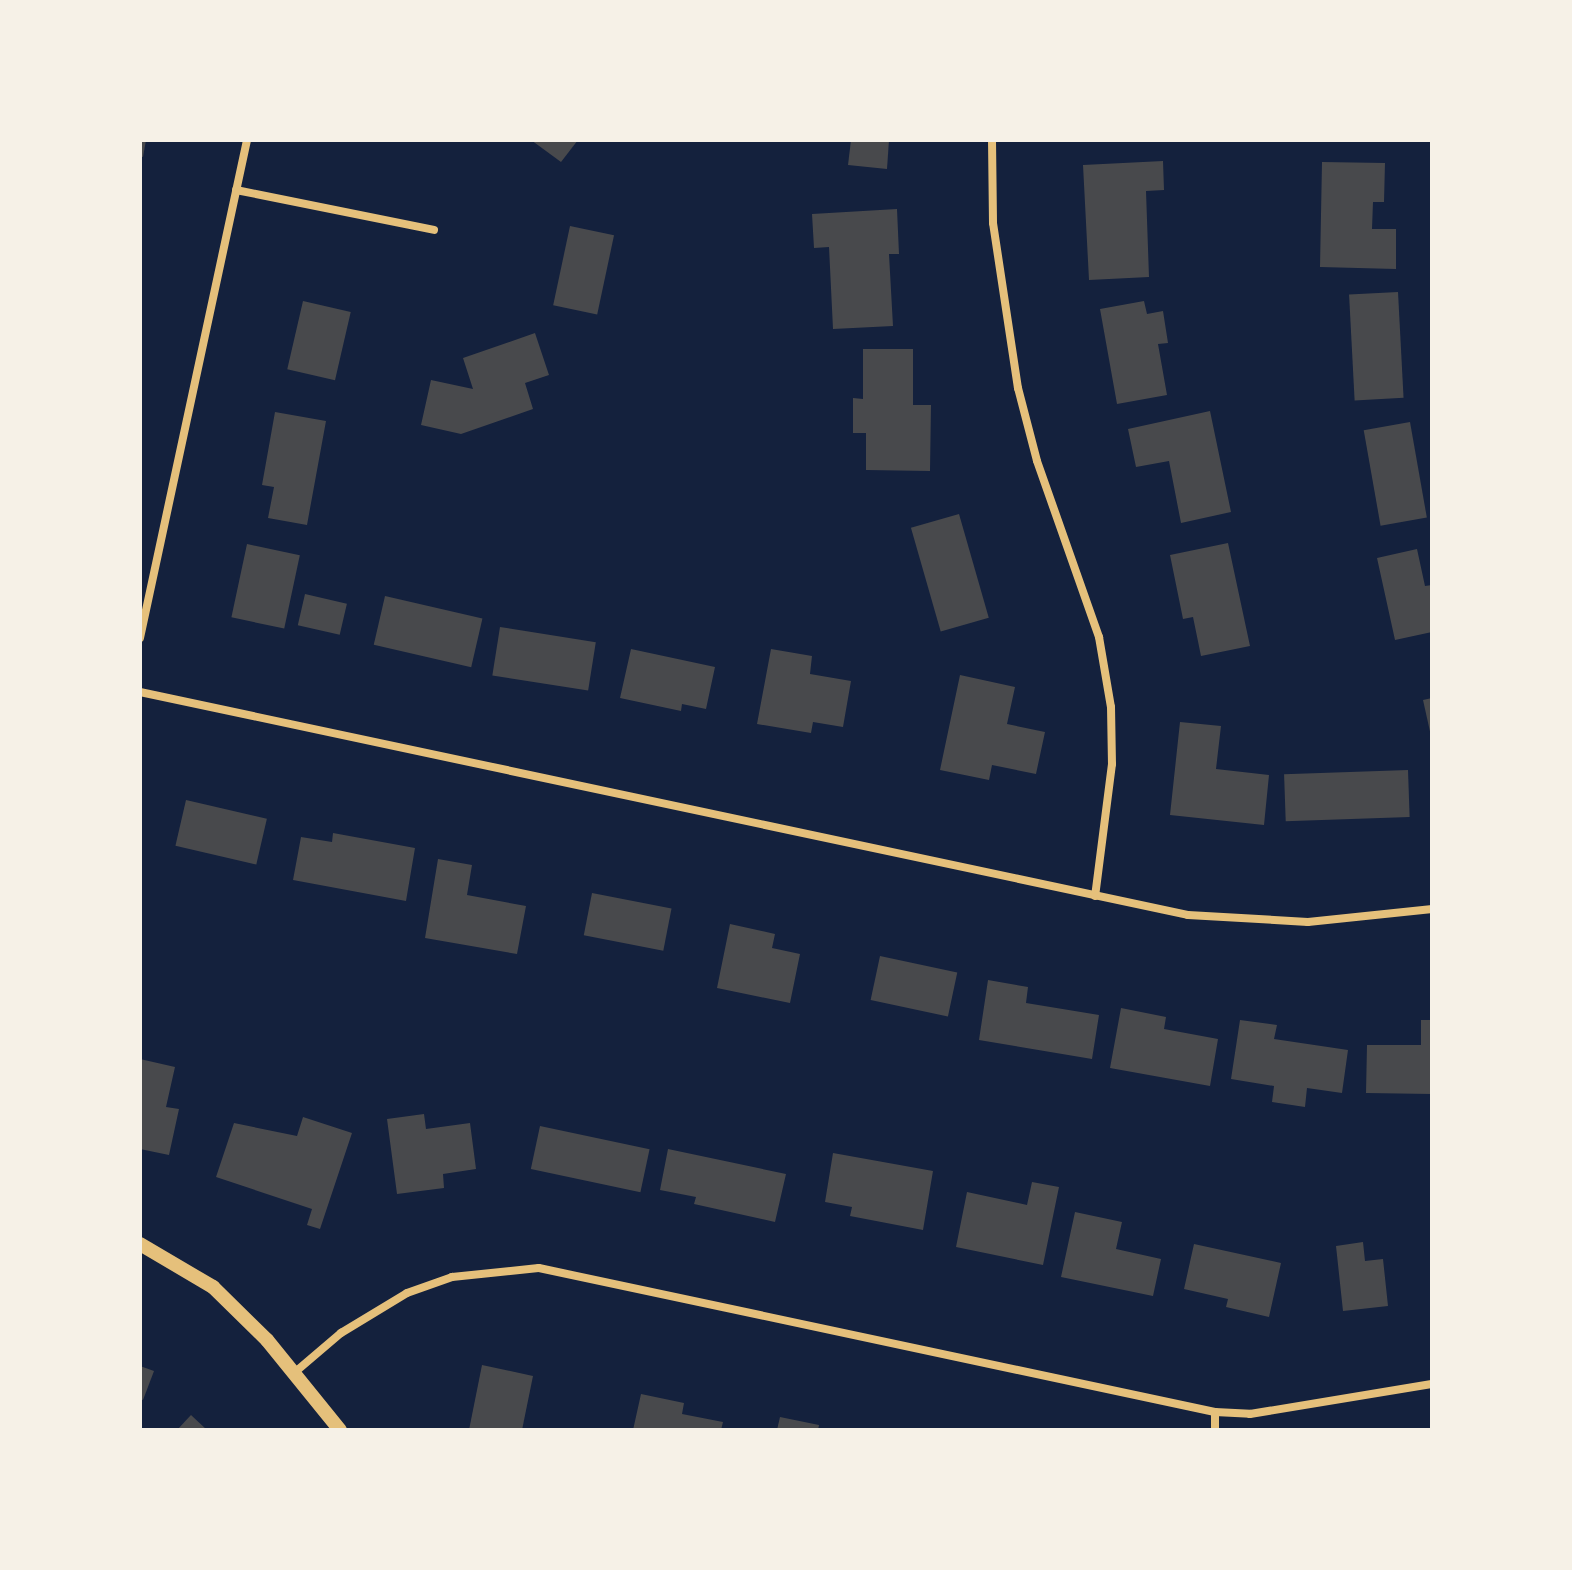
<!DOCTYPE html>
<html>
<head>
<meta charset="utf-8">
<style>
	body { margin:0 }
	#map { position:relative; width:1572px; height:1570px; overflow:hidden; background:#14213d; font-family:Merriweather,serif }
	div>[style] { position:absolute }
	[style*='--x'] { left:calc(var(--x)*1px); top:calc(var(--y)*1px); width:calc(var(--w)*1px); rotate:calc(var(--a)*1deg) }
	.building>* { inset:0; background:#48494c; transform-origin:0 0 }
	.minor>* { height:8px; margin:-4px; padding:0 4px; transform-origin:4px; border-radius:4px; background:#e5c07b }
	.tertiary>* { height:14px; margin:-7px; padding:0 7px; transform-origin:7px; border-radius:7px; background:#e5c07b }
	span { translate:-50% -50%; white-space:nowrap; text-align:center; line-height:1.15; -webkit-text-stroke:8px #f6f1e7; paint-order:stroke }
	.frame { position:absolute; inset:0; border:142px solid #f6f1e7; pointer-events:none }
</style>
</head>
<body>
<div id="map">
	<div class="building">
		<i style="clip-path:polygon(140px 140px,146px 140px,143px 157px,140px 156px)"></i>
		<i style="clip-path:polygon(531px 140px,578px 140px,561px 162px)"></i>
		<i style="clip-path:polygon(851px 140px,889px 140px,887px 169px,848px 165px)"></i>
		<i style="clip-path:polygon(1163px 161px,1164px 190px,1146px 191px,1149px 277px,1089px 280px,1083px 165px)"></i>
		<i style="clip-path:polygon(1322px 162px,1385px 163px,1384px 202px,1373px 202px,1372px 229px,1396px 229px,1396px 269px,1320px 267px)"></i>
		<i style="clip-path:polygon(897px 209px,899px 254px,889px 254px,893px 326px,833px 329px,829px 247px,814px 248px,812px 214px)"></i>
		<i style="left:570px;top:226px;width:45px;height:81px;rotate:12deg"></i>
		<i style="left:1398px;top:292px;width:106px;height:49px;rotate:87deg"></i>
		<i style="left:303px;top:301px;width:49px;height:70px;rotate:13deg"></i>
		<i style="clip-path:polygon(1144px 301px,1147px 314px,1163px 311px,1168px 343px,1158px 344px,1167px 395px,1117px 404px,1100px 309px)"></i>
		<i style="clip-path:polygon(535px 333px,549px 375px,525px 383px,533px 409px,461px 434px,421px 425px,431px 380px,473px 389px,463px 358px)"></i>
		<i style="clip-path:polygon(863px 349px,913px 349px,913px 405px,931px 405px,930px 471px,866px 470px,866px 433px,853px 433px,853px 398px,863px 399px)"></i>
		<i style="clip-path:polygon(1210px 411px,1231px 512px,1181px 523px,1169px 461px,1136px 467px,1128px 429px)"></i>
		<i style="clip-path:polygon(275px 412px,326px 421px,307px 525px,268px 518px,274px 487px,262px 485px)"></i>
		<i style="left:1410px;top:422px;width:97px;height:47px;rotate:80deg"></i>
		<i style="left:959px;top:514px;width:108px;height:50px;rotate:74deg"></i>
		<i style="clip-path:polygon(1228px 543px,1250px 646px,1201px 656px,1193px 617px,1183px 619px,1170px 555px)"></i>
		<i style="left:247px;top:544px;width:54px;height:75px;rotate:12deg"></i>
		<i style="clip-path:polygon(1417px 549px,1425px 586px,1432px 585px,1432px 632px,1395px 640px,1377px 558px)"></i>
		<i style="left:305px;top:594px;width:43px;height:32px;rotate:13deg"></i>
		<i style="left:385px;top:596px;width:100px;height:50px;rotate:13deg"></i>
		<i style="left:500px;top:627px;width:97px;height:49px;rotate:9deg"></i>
		<i style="clip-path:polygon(631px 649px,715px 667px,706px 709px,682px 704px,681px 711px,620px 698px)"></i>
		<i style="clip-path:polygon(771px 649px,812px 656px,810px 674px,851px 681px,843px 727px,813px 722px,811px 733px,757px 724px)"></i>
		<i style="clip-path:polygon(960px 675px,1015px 687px,1007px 724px,1045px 732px,1036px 774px,992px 765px,989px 780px,940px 770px)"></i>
		<i style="clip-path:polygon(1432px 698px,1432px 735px,1431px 736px,1423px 700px)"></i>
		<i style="clip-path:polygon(1180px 722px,1221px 726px,1216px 769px,1269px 775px,1264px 825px,1170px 815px)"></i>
		<i style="left:1408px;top:770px;width:47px;height:124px;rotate:88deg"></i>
		<i style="left:186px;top:800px;width:83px;height:47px;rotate:13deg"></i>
		<i style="clip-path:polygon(333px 833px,415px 848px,406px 901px,293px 880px,301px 837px,332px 842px)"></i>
		<i style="clip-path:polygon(438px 859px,472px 865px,467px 895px,526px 906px,517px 954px,425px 938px)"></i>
		<i style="left:592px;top:893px;width:81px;height:43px;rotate:11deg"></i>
		<i style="clip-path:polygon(730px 924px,775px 934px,772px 948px,800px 954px,790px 1003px,717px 988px)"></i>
		<i style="left:880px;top:956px;width:79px;height:45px;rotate:12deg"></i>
		<i style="clip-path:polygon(988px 980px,1028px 987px,1026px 1003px,1099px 1015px,1092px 1059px,979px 1040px)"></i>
		<i style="clip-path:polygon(1121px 1008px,1166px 1017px,1164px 1029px,1218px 1039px,1210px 1086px,1110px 1068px)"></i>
		<i style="clip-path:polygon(1240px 1020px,1277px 1025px,1274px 1039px,1348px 1050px,1342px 1093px,1307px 1088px,1305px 1107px,1272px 1102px,1274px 1086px,1231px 1079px)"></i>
		<i style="clip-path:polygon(1421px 1020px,1432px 1020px,1432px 1094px,1366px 1093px,1367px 1045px,1421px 1045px)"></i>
		<i style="clip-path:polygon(140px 1059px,175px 1067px,166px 1107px,179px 1109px,169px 1155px,140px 1149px)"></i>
		<i style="clip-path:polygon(424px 1114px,426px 1129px,470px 1123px,476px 1169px,443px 1174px,444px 1188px,397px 1194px,387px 1119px)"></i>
		<i style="clip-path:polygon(303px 1117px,352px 1133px,320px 1229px,307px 1225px,312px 1209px,216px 1177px,234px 1123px,297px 1136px)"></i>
		<i style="left:540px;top:1126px;width:112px;height:44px;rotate:12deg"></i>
		<i style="clip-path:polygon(668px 1149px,786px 1174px,775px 1222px,694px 1204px,696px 1197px,660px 1190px)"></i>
		<i style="clip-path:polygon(833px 1153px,933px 1171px,923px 1230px,850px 1216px,852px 1207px,825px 1202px)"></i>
		<i style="clip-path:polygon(1032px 1182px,1059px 1187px,1043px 1265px,956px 1247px,967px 1192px,1027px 1205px)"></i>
		<i style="clip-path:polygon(1075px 1212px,1122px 1222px,1116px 1249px,1161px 1259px,1153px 1296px,1061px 1277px)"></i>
		<i style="clip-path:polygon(1363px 1242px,1365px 1261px,1383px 1259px,1388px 1306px,1343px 1311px,1336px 1246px)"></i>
		<i style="clip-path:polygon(1194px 1244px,1281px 1263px,1269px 1317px,1226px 1307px,1228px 1299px,1184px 1289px)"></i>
		<i style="clip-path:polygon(482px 1365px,533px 1376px,522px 1430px,469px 1430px)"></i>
		<i style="clip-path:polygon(140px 1366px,154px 1371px,143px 1400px,140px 1399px)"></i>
		<i style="clip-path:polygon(641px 1394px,684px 1403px,682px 1414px,723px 1422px,721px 1430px,633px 1430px)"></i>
		<i style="clip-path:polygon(191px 1415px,207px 1430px,177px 1430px)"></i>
		<i style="clip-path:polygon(780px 1417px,819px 1425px,818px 1430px,777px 1430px)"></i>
	</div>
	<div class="minor">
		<i style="--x:992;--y:140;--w:83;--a:89.3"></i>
		<i style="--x:993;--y:223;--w:167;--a:81.4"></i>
		<i style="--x:1018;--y:388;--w:75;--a:75.4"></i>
		<i style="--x:1037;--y:461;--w:187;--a:70.6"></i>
		<i style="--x:1099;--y:637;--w:71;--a:80.3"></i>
		<i style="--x:1111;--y:707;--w:57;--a:89"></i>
		<i style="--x:1112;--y:764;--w:133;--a:97.3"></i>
		<i style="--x:236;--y:190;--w:202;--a:11.4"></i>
		<i style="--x:140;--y:638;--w:509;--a:-77.87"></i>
		<i style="--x:140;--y:692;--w:1071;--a:12.01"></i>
		<i style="--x:1188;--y:915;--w:120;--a:3.3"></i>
		<i style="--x:1308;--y:922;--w:125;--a:-6"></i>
		<i style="--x:294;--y:1373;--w:62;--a:-40.4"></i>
		<i style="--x:341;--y:1333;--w:77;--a:-31.2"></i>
		<i style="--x:407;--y:1293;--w:48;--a:-19.6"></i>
		<i style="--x:452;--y:1277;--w:87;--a:-5.9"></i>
		<i style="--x:539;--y:1268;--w:691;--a:12.03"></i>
		<i style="--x:1215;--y:1412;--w:35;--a:3"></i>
		<i style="--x:1250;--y:1414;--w:184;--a:-9.4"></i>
		<i style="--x:1215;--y:1430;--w:18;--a:-90"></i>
	</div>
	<div class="tertiary">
		<i style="--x:140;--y:1244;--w:85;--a:30.5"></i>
		<i style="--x:213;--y:1287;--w:76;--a:44.5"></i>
		<i style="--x:267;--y:1340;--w:116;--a:51"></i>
	</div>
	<div class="frame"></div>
</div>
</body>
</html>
